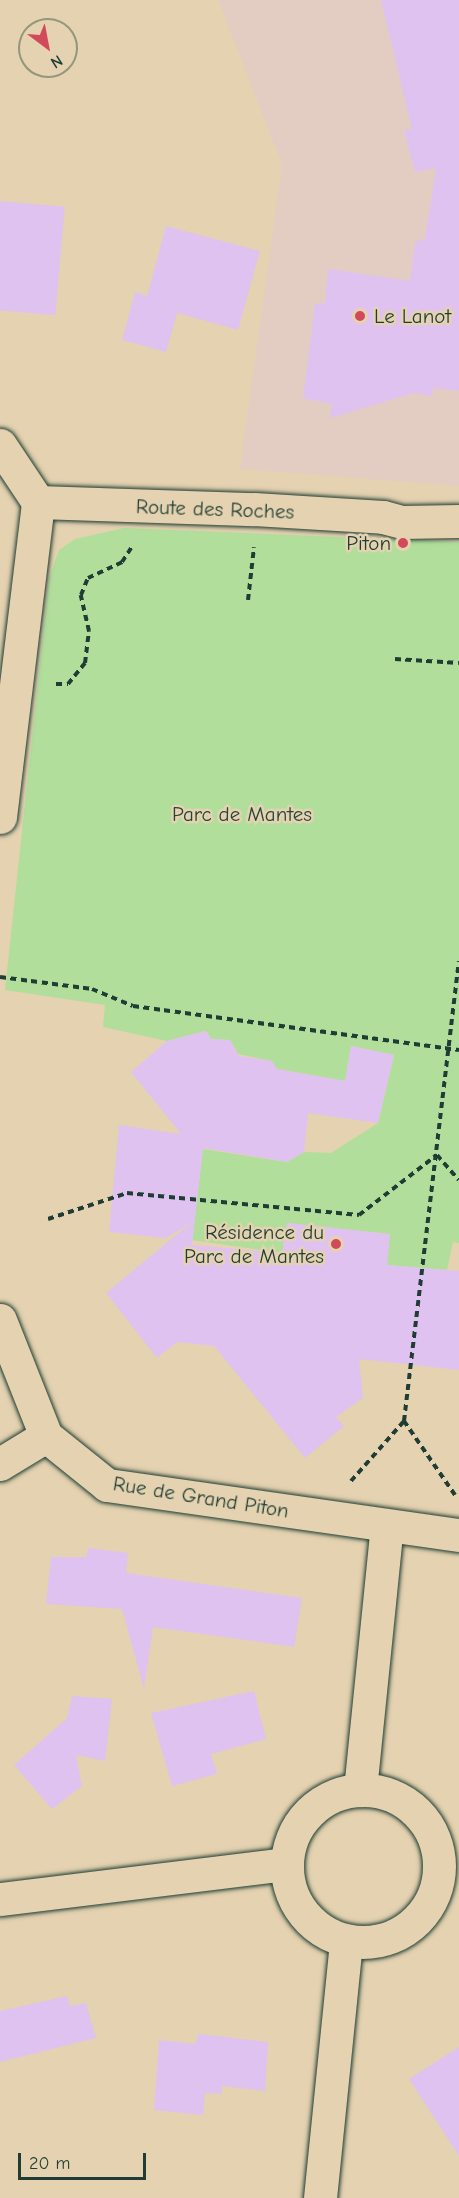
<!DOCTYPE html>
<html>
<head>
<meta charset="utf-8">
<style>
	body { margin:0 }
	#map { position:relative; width:459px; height:2198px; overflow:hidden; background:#e4d2b0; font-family:"Comic Neue",sans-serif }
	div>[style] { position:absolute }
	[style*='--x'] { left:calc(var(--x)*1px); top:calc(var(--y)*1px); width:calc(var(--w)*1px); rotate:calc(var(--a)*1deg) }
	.built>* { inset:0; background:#e3cdc3 }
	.green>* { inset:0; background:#b2de9c }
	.building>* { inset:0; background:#e0c2f0; transform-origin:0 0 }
	.path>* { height:4px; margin-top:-2px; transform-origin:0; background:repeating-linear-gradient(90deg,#1f3d34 0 6px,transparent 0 10.5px) }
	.roads { filter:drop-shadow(0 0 2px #1f3d34) drop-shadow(0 0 2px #1f3d34) }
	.street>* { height:33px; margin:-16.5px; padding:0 16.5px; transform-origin:16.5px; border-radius:16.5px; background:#e4d2b0 }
	.street>.ring { margin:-16.5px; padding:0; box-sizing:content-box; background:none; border:33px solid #e4d2b0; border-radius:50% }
	.dots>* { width:16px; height:16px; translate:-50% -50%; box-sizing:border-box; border:3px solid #e4d2b0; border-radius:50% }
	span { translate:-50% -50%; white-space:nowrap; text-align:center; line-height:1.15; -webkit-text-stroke:5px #e4d2b0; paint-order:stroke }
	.poi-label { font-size:21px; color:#1f3d34 }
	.left { translate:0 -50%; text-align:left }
	.right { translate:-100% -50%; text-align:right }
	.street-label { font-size:21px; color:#1f3d34 }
	.park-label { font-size:21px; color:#264539 }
	.north { position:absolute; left:18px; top:18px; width:60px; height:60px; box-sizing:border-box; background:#e4d2b0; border:2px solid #95967e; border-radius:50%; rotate:148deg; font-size:16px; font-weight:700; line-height:24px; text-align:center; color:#1f3d34 }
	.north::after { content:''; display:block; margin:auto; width:21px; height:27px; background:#d1495b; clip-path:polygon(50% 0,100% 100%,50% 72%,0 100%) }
	.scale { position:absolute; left:18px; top:2153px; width:128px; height:27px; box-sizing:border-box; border:3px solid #1f3d34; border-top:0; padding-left:8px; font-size:18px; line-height:21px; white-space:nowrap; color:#1f3d34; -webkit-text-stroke:4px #e4d2b0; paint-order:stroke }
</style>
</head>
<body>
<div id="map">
	<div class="built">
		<i style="clip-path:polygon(218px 0,459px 0,459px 486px,240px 469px,282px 164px)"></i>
	</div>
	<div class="green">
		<i style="clip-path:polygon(124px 528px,459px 542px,459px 1243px,453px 1242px,447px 1270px,387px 1265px,389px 1234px,287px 1223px,282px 1253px,192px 1240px,203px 1149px,287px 1162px,304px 1152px,331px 1153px,378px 1123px,394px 1055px,351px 1046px,345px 1081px,277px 1069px,271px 1061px,238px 1054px,230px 1040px,211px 1039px,206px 1031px,167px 1041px,103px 1027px,105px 1005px,5px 990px,49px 579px,59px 550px,75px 539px)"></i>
	</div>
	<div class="building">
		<i style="clip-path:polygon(381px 0,459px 0,459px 391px,433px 388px,432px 396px,414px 393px,330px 418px,332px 404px,303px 398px,315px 304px,325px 303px,328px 269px,410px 281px,415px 242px,425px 239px,436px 168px,415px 172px,404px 130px,412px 129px)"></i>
		<i style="left:0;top:201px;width:65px;height:109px;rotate:5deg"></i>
		<i style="clip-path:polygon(166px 226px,260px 251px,238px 330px,177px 313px,166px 352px,122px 340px,135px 292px,147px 296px)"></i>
		<i style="clip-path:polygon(206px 1031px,211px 1039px,230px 1040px,239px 1056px,272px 1061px,277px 1069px,345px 1081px,351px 1046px,394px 1055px,378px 1123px,308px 1113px,304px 1152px,287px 1162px,203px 1148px,192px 1245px,282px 1253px,287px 1223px,390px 1234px,387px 1265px,459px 1271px,459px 1370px,359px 1359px,363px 1398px,336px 1417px,344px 1426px,305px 1458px,214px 1346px,177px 1342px,157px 1358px,106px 1293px,192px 1222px,166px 1238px,109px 1232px,119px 1125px,181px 1134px,131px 1072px,167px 1041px)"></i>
		<i style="clip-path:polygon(88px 1548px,128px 1553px,126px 1573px,302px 1598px,294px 1647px,153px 1627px,144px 1689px,122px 1609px,46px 1604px,51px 1557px,86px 1557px)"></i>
		<i style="clip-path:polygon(254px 1691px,266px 1739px,211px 1754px,217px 1774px,172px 1786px,151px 1713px)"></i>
		<i style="clip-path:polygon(72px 1696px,112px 1699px,105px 1761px,76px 1755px,82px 1786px,52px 1809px,14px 1765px,67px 1718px)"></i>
		<i style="clip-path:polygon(67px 1996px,70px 2006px,86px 2003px,96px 2038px,0 2062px,0 2011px)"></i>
		<i style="clip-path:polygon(199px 2034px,268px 2042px,265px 2091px,222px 2086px,222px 2094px,205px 2093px,203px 2115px,154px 2110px,159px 2040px,195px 2044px)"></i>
		<i style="clip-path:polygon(459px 2047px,459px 2156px,409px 2079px)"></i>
	</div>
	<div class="path">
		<i style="--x:248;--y:600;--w:53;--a:-83.5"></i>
		<i style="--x:395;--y:659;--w:64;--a:3.6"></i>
		<i style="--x:56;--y:684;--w:12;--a:0"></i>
		<i style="--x:68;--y:684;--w:27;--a:-51"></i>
		<i style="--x:85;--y:663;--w:32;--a:-83"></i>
		<i style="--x:89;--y:631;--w:37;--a:-103"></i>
		<i style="--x:81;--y:595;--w:18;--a:-68"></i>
		<i style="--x:88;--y:578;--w:38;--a:-25"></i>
		<i style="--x:122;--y:562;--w:20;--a:-57"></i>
		<i style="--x:0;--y:977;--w:93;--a:7.4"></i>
		<i style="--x:92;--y:989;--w:44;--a:22.5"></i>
		<i style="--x:133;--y:1006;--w:329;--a:7.7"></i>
		<i style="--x:48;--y:1219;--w:83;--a:-18.2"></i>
		<i style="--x:127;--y:1193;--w:233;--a:5.4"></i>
		<i style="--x:359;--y:1215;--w:98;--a:-37.6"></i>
		<i style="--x:437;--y:1155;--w:33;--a:49"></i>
		<i style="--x:351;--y:1481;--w:80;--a:-48.5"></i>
		<i style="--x:455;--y:1495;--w:90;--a:-124.6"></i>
		<i style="--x:404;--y:1421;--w:463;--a:-83.2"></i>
	</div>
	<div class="roads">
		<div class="street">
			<i style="--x:0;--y:445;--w:69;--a:56.3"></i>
			<i style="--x:38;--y:502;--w:216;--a:1.9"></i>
			<i style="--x:254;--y:509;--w:129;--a:3.5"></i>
			<i style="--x:383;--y:517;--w:20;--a:15"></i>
			<i style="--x:402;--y:522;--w:57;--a:-1"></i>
			<i style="--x:0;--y:817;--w:317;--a:-83.1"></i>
			<i style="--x:0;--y:1320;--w:125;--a:68.4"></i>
			<i style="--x:46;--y:1436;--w:78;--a:38.8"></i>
			<i style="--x:107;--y:1485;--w:356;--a:8.1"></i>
			<i style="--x:0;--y:1464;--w:54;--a:-31.3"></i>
			<i style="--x:360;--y:1790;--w:265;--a:-84.2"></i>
			<i class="ring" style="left:287px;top:1790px;width:119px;height:119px"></i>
			<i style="--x:0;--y:1899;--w:289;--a:-7"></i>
			<i style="--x:320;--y:2198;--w:258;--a:-84.2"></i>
		</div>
	</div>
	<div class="dots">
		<i style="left:360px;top:316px;background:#d1495b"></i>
		<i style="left:403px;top:543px;background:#d1495b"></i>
		<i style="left:336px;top:1244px;background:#d1495b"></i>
	</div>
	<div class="poi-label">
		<span class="left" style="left:374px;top:316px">Le Lanot</span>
		<span class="right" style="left:391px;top:543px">Piton</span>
		<span class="right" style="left:324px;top:1244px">Résidence du<br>Parc de Mantes</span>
	</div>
	<div class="street-label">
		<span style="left:215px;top:509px;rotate:2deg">Route des Roches</span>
		<span style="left:201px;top:1497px;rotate:9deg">Rue de Grand Piton</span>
	</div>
	<div class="park-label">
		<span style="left:242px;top:814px">Parc de Mantes</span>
	</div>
	<div class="north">N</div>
	<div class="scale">20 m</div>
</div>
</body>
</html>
